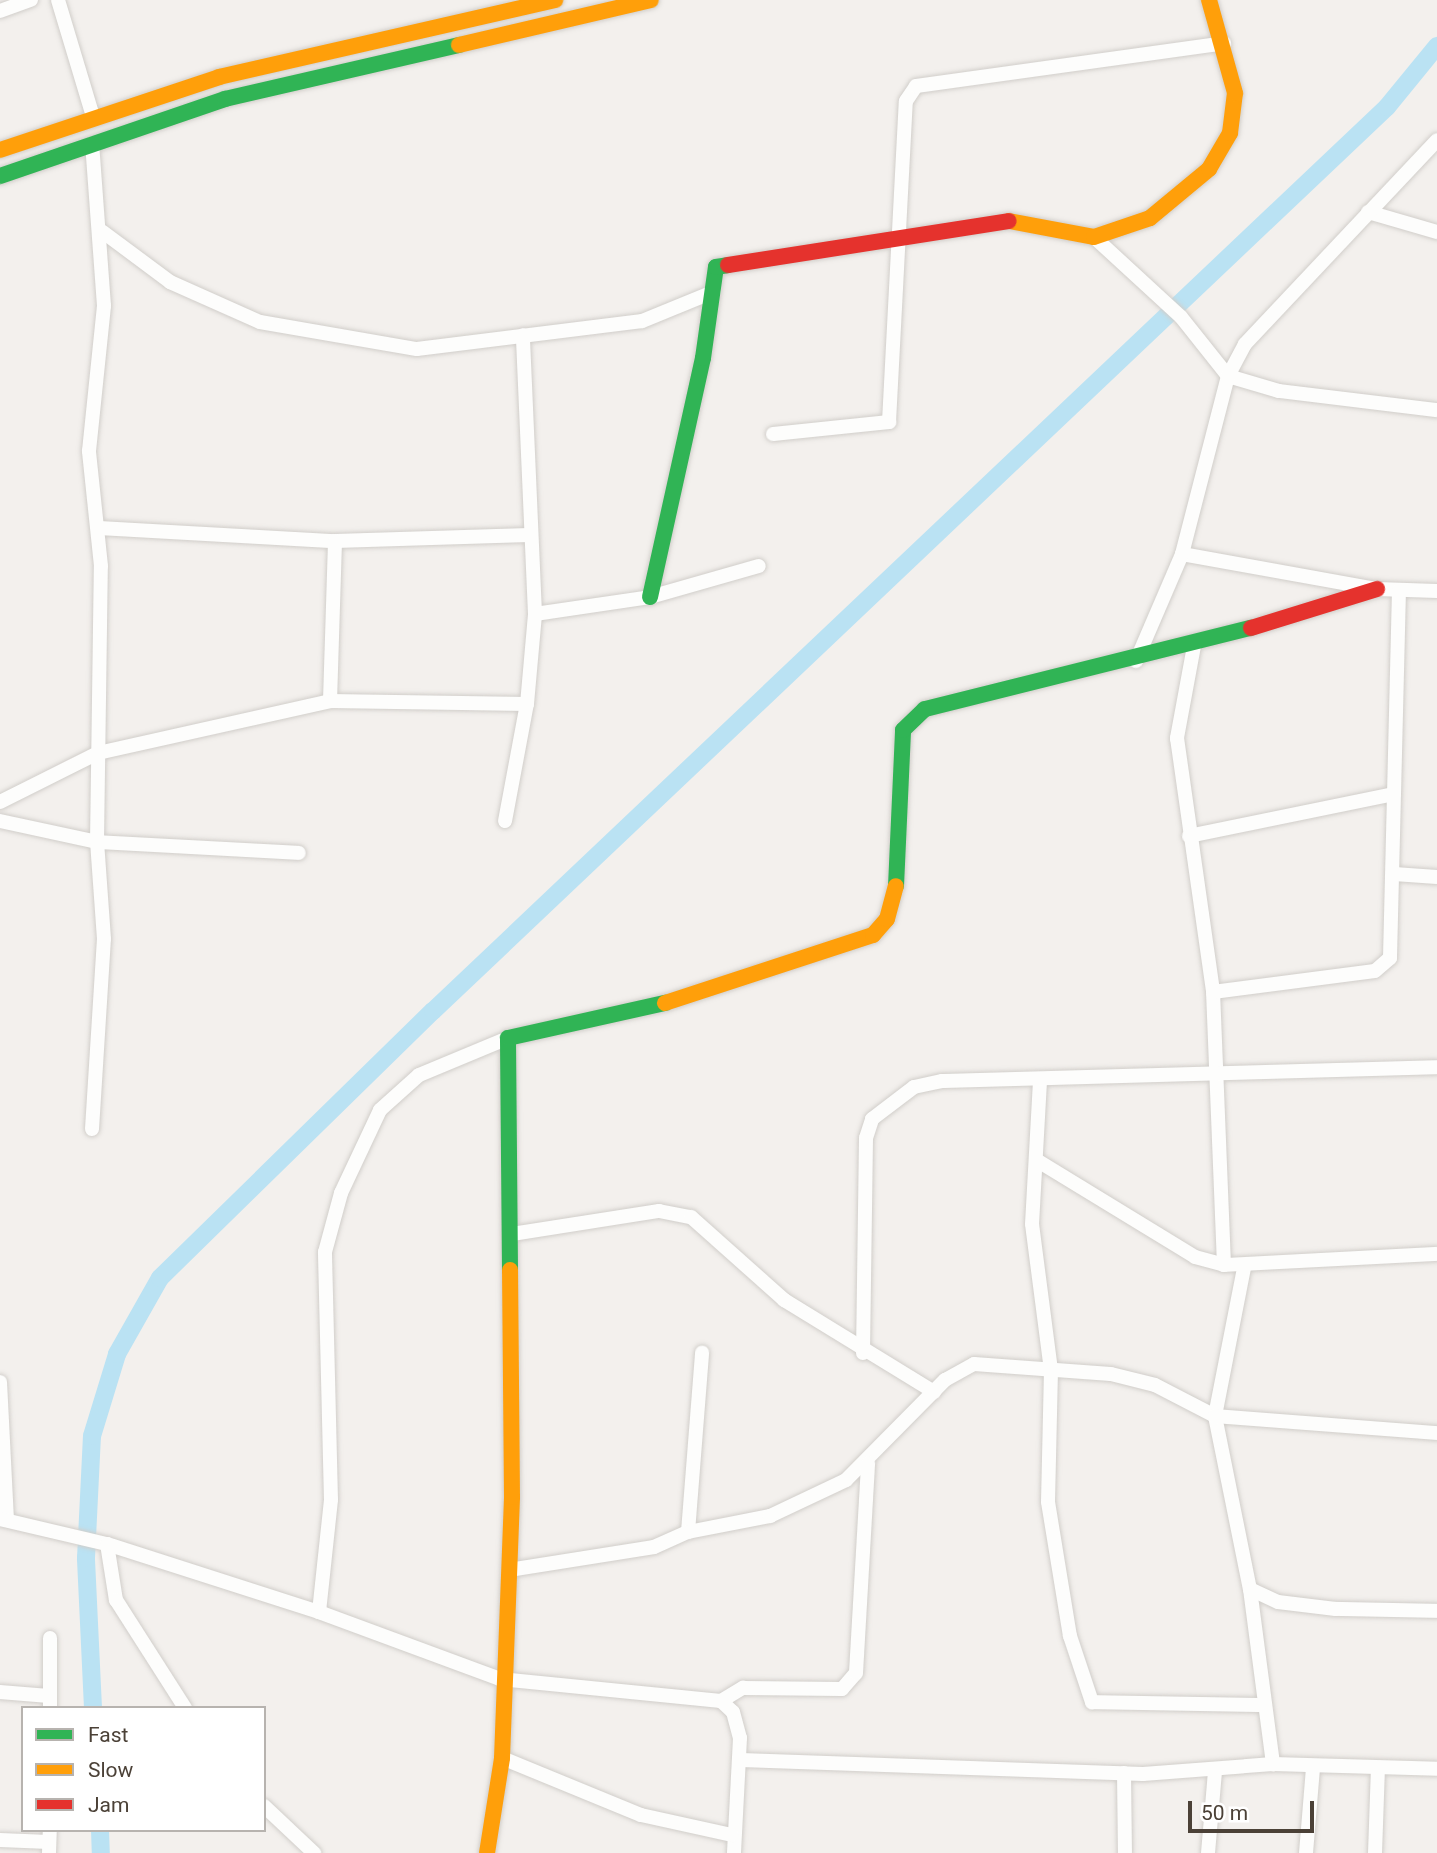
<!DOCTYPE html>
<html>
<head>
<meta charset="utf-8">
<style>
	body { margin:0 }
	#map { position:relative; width:1437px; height:1853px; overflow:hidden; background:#f3f0ed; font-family:Roboto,sans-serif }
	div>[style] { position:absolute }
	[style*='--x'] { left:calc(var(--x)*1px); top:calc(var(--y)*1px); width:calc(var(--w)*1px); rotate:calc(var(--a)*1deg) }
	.canal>* { height:18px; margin:-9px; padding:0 9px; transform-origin:9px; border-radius:9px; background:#bae2f3 }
	.roads { filter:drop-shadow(0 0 2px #d1ceca) drop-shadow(0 0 2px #d1ceca) }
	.street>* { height:14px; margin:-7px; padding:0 7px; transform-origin:7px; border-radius:7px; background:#fdfdfc }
	.fast>* { height:16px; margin:-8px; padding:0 8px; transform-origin:8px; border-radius:8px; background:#30b455 }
	.slow>* { height:16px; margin:-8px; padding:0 8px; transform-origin:8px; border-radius:8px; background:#ff9f0a }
	.jam>* { height:16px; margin:-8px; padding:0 8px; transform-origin:8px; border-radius:8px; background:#e5322d }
	span { translate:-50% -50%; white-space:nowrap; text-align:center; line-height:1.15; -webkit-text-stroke:6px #fff; paint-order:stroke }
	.legend { position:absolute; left:21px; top:1706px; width:245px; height:126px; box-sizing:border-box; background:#fff; border:2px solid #b7b3af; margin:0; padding:9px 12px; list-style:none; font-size:21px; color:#4b4137 }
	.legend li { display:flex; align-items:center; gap:14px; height:35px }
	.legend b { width:35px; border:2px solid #b7b3af }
	.scale { position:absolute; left:1188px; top:1801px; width:126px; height:32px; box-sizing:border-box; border:4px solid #4b4137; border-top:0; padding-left:9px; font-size:21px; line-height:24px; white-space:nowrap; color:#4b4137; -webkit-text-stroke:5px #fff; paint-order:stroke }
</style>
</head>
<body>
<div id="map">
	<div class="canal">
		<i style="--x:93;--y:1708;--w:150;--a:-92.7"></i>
		<i style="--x:86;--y:1558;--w:122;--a:-87.2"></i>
		<i style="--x:92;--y:1436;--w:86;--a:-73"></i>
		<i style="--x:117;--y:1354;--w:87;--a:-60.5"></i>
		<i style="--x:160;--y:1278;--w:382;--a:-44.4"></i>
		<i style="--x:433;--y:1011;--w:1314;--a:-43.46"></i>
		<i style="--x:1387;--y:107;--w:79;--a:-50.7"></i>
		<i style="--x:100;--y:1830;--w:23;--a:88"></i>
	</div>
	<div class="roads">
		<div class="street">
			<i style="--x:58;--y:0;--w:122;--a:73.3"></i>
			<i style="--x:0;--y:11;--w:33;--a:-20"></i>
			<i style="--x:1368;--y:212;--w:72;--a:16.2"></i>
			<i style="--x:103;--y:232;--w:84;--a:36.7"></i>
			<i style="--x:170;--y:282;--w:98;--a:24"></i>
			<i style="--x:260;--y:322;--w:159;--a:9.8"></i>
			<i style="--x:417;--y:349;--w:227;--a:-7.1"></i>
			<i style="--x:642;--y:321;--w:77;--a:-22.2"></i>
			<i style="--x:1094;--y:237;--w:118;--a:42.6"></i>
			<i style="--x:1181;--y:317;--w:75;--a:51.5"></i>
			<i style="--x:1228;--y:376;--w:53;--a:16.4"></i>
			<i style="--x:1279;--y:391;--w:159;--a:6.9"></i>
			<i style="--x:773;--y:434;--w:117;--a:-5.9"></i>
			<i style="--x:889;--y:422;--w:321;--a:-87"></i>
			<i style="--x:906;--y:101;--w:18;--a:-56"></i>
			<i style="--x:916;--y:86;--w:311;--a:-7.9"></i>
			<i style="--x:99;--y:528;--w:236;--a:3.2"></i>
			<i style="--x:335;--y:541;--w:194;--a:-1.8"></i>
			<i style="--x:1182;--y:554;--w:198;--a:10.2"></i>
			<i style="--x:1377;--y:589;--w:60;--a:1.9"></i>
			<i style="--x:535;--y:614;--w:116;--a:-8.4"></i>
			<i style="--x:650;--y:597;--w:113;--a:-15.9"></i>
			<i style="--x:1194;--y:646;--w:94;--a:100.5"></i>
			<i style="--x:1177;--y:738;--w:257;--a:81.9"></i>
			<i style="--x:1136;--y:661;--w:116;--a:-66.7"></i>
			<i style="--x:1182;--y:554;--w:184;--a:-75.5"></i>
			<i style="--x:1228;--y:376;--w:36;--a:-62"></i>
			<i style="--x:1245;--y:344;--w:280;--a:-46.7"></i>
			<i style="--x:330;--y:701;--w:160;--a:-88.2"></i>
			<i style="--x:0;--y:802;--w:110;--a:-26.6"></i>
			<i style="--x:98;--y:753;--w:238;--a:-12.6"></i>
			<i style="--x:330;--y:701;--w:197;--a:0.9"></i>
			<i style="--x:0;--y:821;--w:99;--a:12.2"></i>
			<i style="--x:97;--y:842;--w:202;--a:3.1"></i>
			<i style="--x:505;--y:821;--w:119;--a:-79.4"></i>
			<i style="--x:527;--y:704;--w:90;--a:-84.9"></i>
			<i style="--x:535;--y:614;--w:279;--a:-92.5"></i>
			<i style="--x:1189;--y:836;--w:209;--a:-11.6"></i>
			<i style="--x:1394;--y:874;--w:43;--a:4"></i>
			<i style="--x:1040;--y:1081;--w:143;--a:93.2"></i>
			<i style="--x:1032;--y:1224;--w:147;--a:82.6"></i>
			<i style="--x:1051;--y:1370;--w:132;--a:91.3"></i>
			<i style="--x:1048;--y:1502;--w:136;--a:80.7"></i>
			<i style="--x:1070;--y:1636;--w:70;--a:71.6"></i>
			<i style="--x:1092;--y:1702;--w:173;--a:1"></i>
			<i style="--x:92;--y:1129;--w:190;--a:-86.4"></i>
			<i style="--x:104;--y:939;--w:97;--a:-94.1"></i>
			<i style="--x:97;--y:842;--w:276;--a:-89.2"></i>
			<i style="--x:101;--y:566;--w:116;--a:-96"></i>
			<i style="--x:89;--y:451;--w:146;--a:-84.1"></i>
			<i style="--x:104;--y:306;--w:163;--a:-94.2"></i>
			<i style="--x:1038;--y:1161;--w:184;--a:31.4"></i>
			<i style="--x:1195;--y:1257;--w:30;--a:15"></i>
			<i style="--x:1224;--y:1265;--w:213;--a:-3"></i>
			<i style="--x:512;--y:1234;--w:149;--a:-8.9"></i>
			<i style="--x:659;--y:1211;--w:33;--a:11"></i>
			<i style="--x:691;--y:1217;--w:125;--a:41.7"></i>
			<i style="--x:784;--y:1300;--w:176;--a:31.5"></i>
			<i style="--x:1224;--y:1265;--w:273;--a:-92.3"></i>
			<i style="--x:1213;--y:992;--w:163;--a:-7.4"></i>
			<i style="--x:1375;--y:971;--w:20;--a:-41"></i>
			<i style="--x:1390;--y:958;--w:368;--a:-88.6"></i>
			<i style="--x:1244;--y:1268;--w:151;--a:101.1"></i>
			<i style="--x:1215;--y:1416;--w:177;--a:78.6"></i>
			<i style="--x:1250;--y:1589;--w:177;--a:82.5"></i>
			<i style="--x:863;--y:1353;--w:215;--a:-89.2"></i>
			<i style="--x:866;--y:1138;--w:20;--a:-72"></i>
			<i style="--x:872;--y:1119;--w:53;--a:-37.3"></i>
			<i style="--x:914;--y:1087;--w:29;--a:-12"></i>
			<i style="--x:942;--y:1081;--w:495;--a:-1.6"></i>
			<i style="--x:0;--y:1382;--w:137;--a:87.1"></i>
			<i style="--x:0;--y:1519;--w:110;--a:13.2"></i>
			<i style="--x:107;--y:1544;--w:223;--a:17.8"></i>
			<i style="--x:319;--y:1612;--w:193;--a:20.3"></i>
			<i style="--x:500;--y:1679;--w:222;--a:5.7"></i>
			<i style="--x:721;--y:1701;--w:16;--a:43"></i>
			<i style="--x:733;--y:1712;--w:27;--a:75"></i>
			<i style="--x:740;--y:1738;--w:115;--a:93"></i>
			<i style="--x:688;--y:1532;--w:180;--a:-85.5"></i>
			<i style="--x:107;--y:1544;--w:57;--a:80.9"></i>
			<i style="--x:116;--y:1600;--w:128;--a:57.4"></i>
			<i style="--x:509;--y:1570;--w:147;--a:-9"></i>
			<i style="--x:654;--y:1547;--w:37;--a:-24"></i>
			<i style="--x:688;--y:1532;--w:84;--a:-11"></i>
			<i style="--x:770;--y:1516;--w:84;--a:-25.3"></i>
			<i style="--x:846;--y:1480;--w:141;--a:-45.3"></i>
			<i style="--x:945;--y:1380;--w:33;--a:-29"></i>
			<i style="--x:974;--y:1364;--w:137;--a:4.2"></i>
			<i style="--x:1111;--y:1374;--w:45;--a:14"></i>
			<i style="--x:1155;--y:1385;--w:68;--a:27.3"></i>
			<i style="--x:1215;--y:1416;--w:223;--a:4.4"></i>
			<i style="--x:1250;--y:1589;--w:31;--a:25"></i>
			<i style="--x:1278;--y:1602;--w:58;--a:6.9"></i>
			<i style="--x:1336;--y:1609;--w:101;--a:1.1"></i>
			<i style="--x:319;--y:1612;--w:113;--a:-83.9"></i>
			<i style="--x:331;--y:1500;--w:248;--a:-91.4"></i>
			<i style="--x:325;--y:1252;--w:61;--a:-74.8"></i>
			<i style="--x:341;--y:1193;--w:92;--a:-64.8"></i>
			<i style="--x:380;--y:1110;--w:52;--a:-41.9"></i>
			<i style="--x:419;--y:1075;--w:96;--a:-22.6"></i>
			<i style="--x:0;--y:1692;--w:49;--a:4.7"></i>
			<i style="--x:721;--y:1701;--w:26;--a:-31"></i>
			<i style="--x:743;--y:1688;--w:99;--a:0.6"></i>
			<i style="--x:842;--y:1689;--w:21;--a:-49"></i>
			<i style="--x:856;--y:1673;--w:210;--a:-86.7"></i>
			<i style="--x:50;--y:1708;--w:70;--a:-90"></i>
			<i style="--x:502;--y:1758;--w:150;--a:22.3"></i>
			<i style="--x:641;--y:1815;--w:93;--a:12.4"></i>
			<i style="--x:741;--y:1760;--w:402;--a:2"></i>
			<i style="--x:1143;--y:1774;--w:130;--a:-4.4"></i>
			<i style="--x:1273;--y:1764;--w:164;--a:1.7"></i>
			<i style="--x:1124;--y:1773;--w:80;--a:89.3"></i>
			<i style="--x:264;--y:1806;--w:69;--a:43.2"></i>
			<i style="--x:0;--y:1840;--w:49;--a:2.3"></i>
			<i style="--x:49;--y:1853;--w:23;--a:-88"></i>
			<i style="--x:1208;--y:1853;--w:81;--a:-85.1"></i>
			<i style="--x:1306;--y:1853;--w:86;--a:-85.3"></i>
			<i style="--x:1375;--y:1853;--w:85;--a:-88"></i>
		</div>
		<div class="fast">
			<i style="--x:0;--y:176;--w:238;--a:-18.9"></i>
			<i style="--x:225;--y:99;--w:240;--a:-13"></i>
			<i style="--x:650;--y:597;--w:245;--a:-77.5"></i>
			<i style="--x:703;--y:358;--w:92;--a:-81.9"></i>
			<i style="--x:716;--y:267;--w:12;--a:-9"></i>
			<i style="--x:896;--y:886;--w:156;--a:-87.4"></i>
			<i style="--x:903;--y:730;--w:30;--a:-44"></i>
			<i style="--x:925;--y:709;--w:336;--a:-14"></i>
			<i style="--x:510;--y:1270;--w:232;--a:-90.5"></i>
			<i style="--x:508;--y:1038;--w:161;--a:-12.6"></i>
		</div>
		<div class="slow">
			<i style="--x:459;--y:45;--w:197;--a:-13.2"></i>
			<i style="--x:0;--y:150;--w:231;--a:-18.4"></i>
			<i style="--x:219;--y:77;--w:345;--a:-12.9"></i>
			<i style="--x:1009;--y:221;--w:86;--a:10.7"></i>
			<i style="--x:1094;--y:237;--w:59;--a:-18.7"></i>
			<i style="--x:1150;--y:218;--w:77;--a:-39.7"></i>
			<i style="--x:1209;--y:169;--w:42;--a:-59.7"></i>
			<i style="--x:1230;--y:133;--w:40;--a:-82.9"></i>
			<i style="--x:1235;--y:93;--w:97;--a:-105.6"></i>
			<i style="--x:665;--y:1003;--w:219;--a:-18.1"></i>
			<i style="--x:873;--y:935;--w:21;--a:-49"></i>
			<i style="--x:887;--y:919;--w:34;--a:-75"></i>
			<i style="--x:487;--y:1853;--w:96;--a:-81"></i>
			<i style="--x:502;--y:1758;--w:261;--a:-87.8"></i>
			<i style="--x:512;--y:1497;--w:227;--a:-90.5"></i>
		</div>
		<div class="jam">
			<i style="--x:728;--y:265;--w:284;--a:-8.9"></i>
			<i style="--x:1251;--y:628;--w:132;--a:-17.2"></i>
		</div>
	</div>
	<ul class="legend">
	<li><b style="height:9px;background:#30b455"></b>Fast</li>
	<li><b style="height:9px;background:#ff9f0a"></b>Slow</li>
	<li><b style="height:9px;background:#e5322d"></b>Jam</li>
	</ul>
	<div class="scale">50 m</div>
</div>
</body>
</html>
